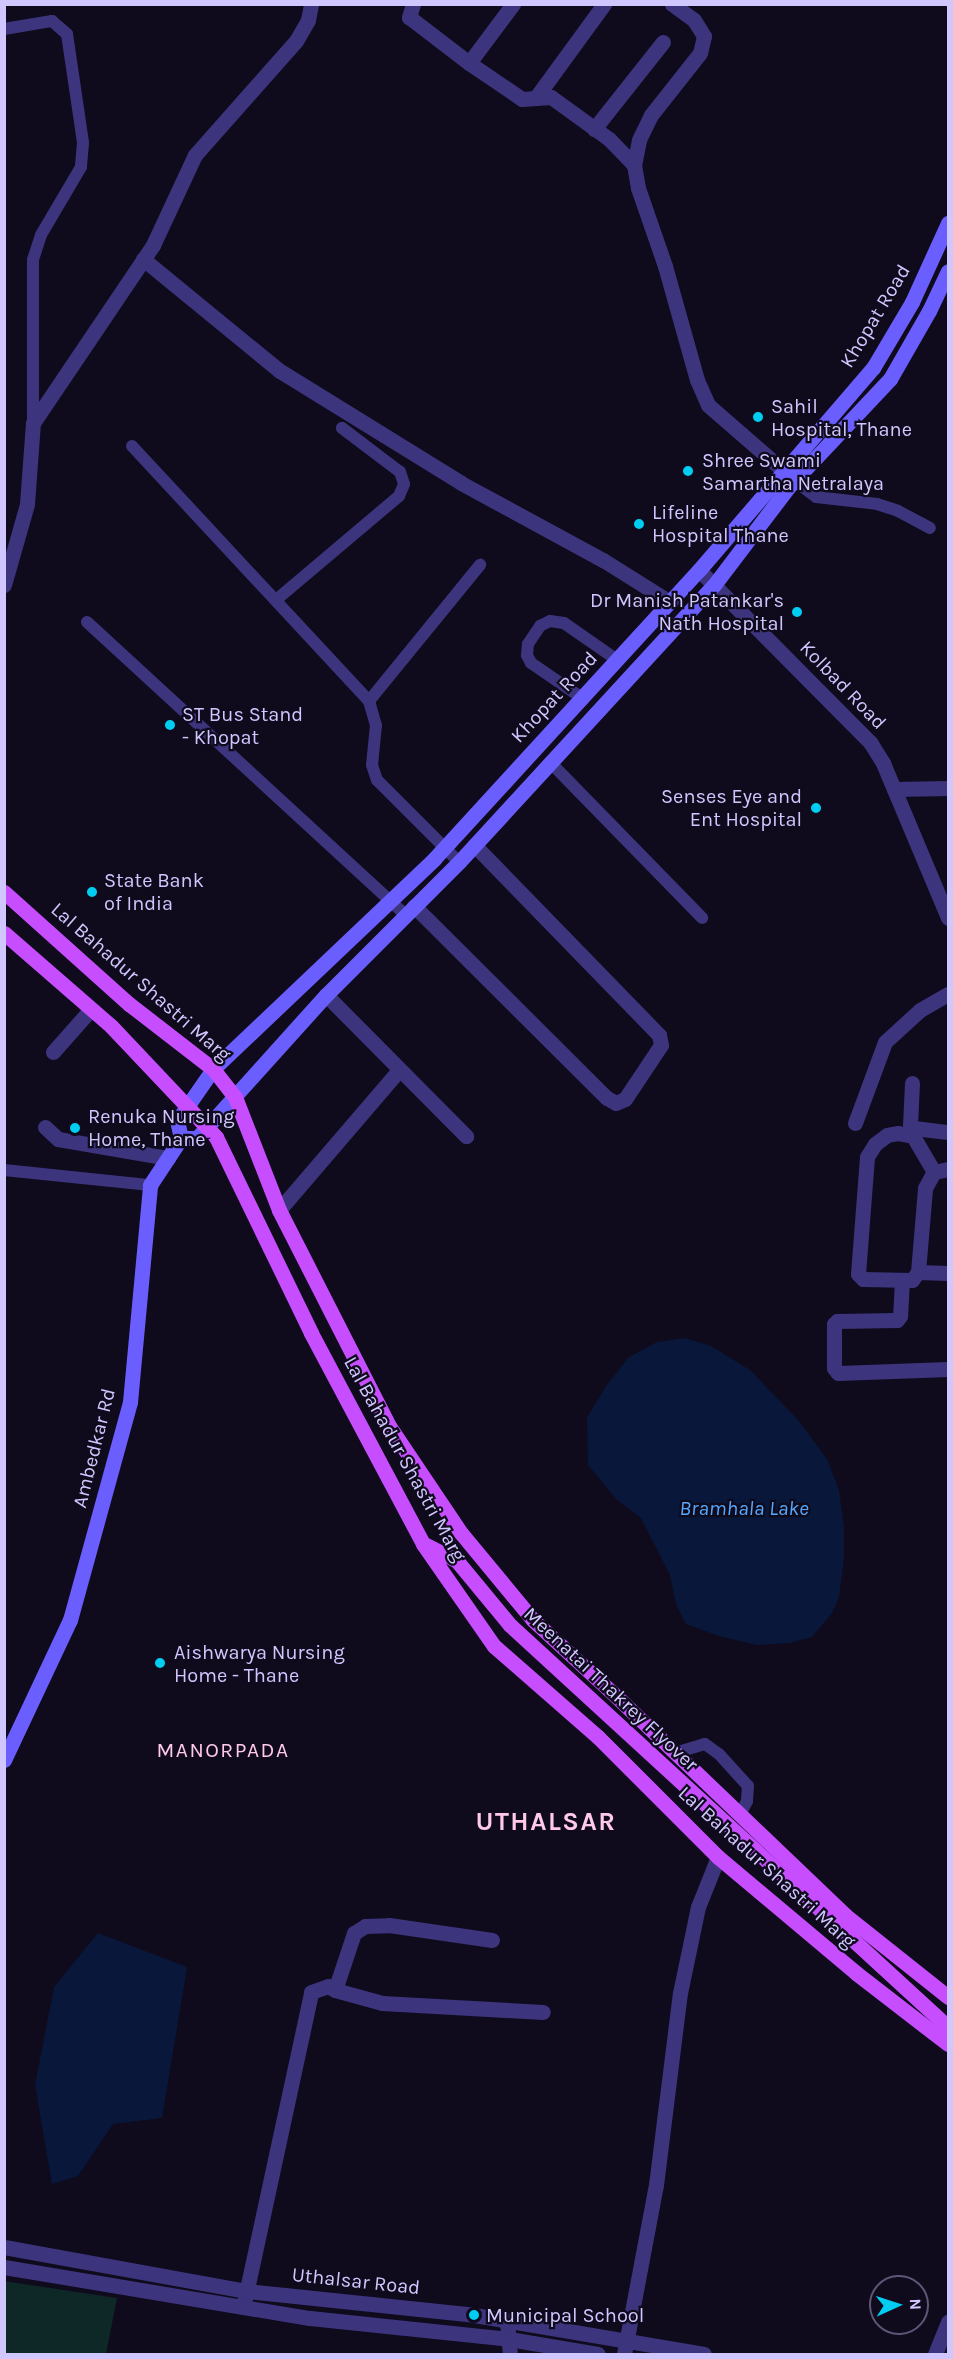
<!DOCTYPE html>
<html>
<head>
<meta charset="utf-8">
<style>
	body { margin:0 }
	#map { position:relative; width:953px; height:2359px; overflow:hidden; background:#0f0b1d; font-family:Karla,sans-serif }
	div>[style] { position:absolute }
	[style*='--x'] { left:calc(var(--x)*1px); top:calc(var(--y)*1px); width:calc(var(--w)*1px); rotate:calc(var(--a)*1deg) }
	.green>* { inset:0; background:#0e2727 }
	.water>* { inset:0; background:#08173a }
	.service>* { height:12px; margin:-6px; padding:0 6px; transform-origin:6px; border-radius:6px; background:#3c357d }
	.minor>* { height:15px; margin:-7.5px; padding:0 7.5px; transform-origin:7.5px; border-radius:7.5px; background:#3c357d }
	.tertiary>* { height:15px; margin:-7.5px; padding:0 7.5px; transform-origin:7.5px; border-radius:7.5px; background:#3c357d }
	.secondary>* { height:15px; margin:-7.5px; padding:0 7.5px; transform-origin:7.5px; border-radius:7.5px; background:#6b5eff }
	.primary>* { height:15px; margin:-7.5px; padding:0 7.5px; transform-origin:7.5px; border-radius:7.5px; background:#c74eff }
	.dots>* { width:16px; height:16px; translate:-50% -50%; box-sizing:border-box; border:3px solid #0f0b1d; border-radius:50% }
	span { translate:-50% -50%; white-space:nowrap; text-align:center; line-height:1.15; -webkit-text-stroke:4.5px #0f0b1d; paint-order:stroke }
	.street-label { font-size:20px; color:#d1c7ff }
	.poi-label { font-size:20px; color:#d1c7ff }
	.left { translate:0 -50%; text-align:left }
	.right { translate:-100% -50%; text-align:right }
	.water-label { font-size:21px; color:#55a7ff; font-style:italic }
	.neighbourhood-label { font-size:21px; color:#ffc9e9; letter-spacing:1.5px }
	.district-label { font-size:26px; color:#ffc9e9; font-weight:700; letter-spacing:1.5px }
	.frame { position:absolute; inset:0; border:6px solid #d1c7ff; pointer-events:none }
	.north { position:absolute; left:869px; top:2275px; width:60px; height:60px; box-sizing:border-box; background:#0f0b1d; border:2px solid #5d5677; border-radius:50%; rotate:87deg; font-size:16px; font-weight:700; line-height:24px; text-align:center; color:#d1c7ff }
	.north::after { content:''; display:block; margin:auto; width:21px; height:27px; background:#00cdf2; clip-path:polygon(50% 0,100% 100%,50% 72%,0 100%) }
</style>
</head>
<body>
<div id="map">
	<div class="green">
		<i style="clip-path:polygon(4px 2281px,117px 2298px,106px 2354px,5px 2354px)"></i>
	</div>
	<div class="water">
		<i style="clip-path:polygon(685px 1338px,711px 1346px,750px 1370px,799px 1421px,827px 1459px,839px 1490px,844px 1527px,844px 1559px,839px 1597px,832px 1613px,812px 1637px,790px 1643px,757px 1645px,719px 1636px,686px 1624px,676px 1604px,670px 1575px,641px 1518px,617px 1500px,588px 1465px,587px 1418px,606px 1386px,629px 1357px,657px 1342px)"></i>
		<i style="clip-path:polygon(98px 1933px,187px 1967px,162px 2118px,113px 2124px,78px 2176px,52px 2184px,35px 2085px,54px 1987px)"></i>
	</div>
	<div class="service">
		<i style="--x:4;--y:29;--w:49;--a:-9.5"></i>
		<i style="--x:52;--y:21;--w:20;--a:41"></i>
		<i style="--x:67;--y:34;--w:110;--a:81.6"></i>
		<i style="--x:83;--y:143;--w:24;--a:95"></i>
		<i style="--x:81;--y:167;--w:79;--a:120.5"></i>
		<i style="--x:41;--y:235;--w:26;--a:108"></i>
		<i style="--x:33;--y:260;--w:163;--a:90"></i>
		<i style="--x:132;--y:446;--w:348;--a:47.1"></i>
		<i style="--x:369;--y:701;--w:25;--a:74"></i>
		<i style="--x:376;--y:725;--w:40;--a:95.7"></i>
		<i style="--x:372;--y:765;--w:16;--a:72"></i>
		<i style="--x:377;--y:780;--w:116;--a:45"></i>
		<i style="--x:795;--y:481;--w:26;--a:37"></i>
		<i style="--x:816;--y:497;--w:61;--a:6.5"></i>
		<i style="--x:877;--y:504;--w:22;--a:18"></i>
		<i style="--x:898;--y:511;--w:36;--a:28"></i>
		<i style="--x:276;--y:600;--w:161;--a:-40.2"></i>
		<i style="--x:399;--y:496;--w:13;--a:-67"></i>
		<i style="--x:404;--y:484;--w:13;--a:-108"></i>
		<i style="--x:400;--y:472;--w:73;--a:-142.8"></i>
		<i style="--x:87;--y:622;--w:433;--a:42.6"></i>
		<i style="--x:582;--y:698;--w:62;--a:-145.5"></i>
		<i style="--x:531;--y:663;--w:9;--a:-117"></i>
		<i style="--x:527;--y:655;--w:11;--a:-85"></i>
		<i style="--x:528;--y:644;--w:22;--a:-56"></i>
		<i style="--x:540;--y:626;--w:11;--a:-27"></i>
		<i style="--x:550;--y:621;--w:14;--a:8"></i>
		<i style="--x:564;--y:623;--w:65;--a:34.9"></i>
		<i style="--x:369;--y:701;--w:176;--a:-50.8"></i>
		<i style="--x:550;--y:762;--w:218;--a:45.7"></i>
		<i style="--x:4;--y:1170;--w:147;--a:5.9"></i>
		<i style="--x:675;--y:1753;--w:31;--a:-17"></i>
		<i style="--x:705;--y:1744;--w:17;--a:36"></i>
		<i style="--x:719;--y:1754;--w:43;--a:47.8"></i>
		<i style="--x:748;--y:1786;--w:15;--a:94"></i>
		<i style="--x:747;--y:1801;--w:16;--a:117"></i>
	</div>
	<div class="minor">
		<i style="--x:413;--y:4;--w:14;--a:107"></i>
		<i style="--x:409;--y:17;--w:76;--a:37.5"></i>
		<i style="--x:469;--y:63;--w:64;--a:34.2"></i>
		<i style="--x:522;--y:99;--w:29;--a:-4"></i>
		<i style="--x:551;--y:97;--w:72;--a:35.9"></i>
		<i style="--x:609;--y:139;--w:36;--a:46"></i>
		<i style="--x:672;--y:4;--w:27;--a:36"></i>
		<i style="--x:694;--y:20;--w:19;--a:58"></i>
		<i style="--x:704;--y:36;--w:17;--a:103"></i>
		<i style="--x:700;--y:53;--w:79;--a:128.3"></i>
		<i style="--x:651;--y:115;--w:28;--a:116"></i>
		<i style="--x:639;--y:140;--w:25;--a:101"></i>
		<i style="--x:634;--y:165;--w:23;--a:80"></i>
		<i style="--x:638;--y:188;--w:83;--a:70.9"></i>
		<i style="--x:665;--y:266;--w:118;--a:74.3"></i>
		<i style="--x:697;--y:380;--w:27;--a:66"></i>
		<i style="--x:708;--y:405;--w:113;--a:41"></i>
		<i style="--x:469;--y:63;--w:74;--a:-53.3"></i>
		<i style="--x:537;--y:96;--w:114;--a:-53.9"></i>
		<i style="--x:594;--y:129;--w:111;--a:-51.6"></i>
		<i style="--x:143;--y:259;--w:177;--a:39.3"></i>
		<i style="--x:280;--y:371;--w:213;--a:31.7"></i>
		<i style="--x:461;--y:483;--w:162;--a:28.5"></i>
		<i style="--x:603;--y:560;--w:79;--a:32.1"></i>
		<i style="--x:894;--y:789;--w:54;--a:-1.1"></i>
		<i style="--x:414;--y:906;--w:272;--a:44.9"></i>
		<i style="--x:607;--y:1098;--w:10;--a:29"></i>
		<i style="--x:616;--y:1103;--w:10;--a:-24"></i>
		<i style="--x:625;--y:1099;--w:65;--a:-56.3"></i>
		<i style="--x:661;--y:1045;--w:10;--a:-101"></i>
		<i style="--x:659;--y:1035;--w:265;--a:-134.2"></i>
		<i style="--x:326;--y:995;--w:199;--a:45.2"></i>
		<i style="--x:53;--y:1052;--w:57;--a:-48.5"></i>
		<i style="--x:912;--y:1083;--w:43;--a:92.7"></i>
		<i style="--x:910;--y:1126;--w:4;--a:27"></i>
		<i style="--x:914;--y:1128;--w:34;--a:7"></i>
		<i style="--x:855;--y:1123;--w:86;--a:-69.7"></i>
		<i style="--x:885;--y:1042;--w:47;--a:-42.4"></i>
		<i style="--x:920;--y:1010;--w:32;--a:-30"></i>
		<i style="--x:45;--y:1127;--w:18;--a:43"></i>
		<i style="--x:58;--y:1139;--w:112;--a:9.8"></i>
		<i style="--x:934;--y:1172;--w:42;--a:-120.3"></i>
		<i style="--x:913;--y:1136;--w:15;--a:-169"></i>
		<i style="--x:898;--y:1133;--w:11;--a:170"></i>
		<i style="--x:887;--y:1135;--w:15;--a:143"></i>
		<i style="--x:875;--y:1144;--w:15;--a:122"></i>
		<i style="--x:867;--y:1157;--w:117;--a:94.4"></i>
		<i style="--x:858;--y:1274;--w:7;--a:45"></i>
		<i style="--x:863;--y:1279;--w:49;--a:1.2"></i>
		<i style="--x:912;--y:1280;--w:10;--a:-53"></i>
		<i style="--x:918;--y:1272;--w:84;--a:-85.2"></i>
		<i style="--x:925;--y:1188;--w:18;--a:-61"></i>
		<i style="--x:934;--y:1172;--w:14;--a:-12"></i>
		<i style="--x:279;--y:1210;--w:184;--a:-49.4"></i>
		<i style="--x:918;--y:1272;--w:30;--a:2"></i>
		<i style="--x:902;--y:1280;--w:36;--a:93"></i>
		<i style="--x:900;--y:1316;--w:5;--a:127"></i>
		<i style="--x:897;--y:1320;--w:60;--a:179"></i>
		<i style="--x:837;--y:1321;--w:4;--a:135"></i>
		<i style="--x:834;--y:1324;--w:44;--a:90"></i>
		<i style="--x:834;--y:1368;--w:6;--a:51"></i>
		<i style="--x:838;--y:1373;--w:110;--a:-2.1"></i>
		<i style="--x:335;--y:1990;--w:49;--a:15.5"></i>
		<i style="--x:382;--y:2003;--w:161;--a:3.2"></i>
		<i style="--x:244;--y:2303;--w:318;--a:-77.8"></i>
		<i style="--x:311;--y:1992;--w:18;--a:-19"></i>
		<i style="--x:328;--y:1986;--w:8;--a:30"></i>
		<i style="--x:335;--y:1990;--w:60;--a:-71.6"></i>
		<i style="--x:354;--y:1933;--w:13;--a:-32"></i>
		<i style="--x:365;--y:1926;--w:24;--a:-2"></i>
		<i style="--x:389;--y:1925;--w:104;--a:8.3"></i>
		<i style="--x:507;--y:2321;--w:33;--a:85"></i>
		<i style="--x:624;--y:2354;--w:172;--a:-79.3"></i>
		<i style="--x:656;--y:2185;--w:193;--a:-82.9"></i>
		<i style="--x:680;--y:1993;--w:88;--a:-78.2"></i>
		<i style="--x:698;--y:1907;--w:54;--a:-68.2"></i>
	</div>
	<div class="tertiary">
		<i style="--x:699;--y:570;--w:243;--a:45.2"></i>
		<i style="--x:870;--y:742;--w:25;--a:58"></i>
		<i style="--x:883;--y:763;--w:168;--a:67.2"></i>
		<i style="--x:4;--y:585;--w:84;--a:-74.1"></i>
		<i style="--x:27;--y:504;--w:81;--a:-85.8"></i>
		<i style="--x:33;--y:423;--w:215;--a:-56"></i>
		<i style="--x:153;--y:245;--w:99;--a:-65"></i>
		<i style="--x:195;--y:155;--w:152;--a:-48.5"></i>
		<i style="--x:296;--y:41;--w:24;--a:-60"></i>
		<i style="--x:308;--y:20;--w:16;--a:-79"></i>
		<i style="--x:4;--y:2247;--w:247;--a:10.3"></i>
		<i style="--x:247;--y:2291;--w:228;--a:6"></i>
		<i style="--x:474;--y:2315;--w:233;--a:9.6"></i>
		<i style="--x:4;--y:2267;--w:310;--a:9.5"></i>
		<i style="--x:310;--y:2318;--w:200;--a:6"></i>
		<i style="--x:509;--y:2339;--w:90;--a:9.6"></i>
		<i style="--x:935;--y:2354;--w:35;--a:-68"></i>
	</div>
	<div class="secondary">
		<i style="--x:181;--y:1138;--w:17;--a:-103"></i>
		<i style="--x:177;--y:1121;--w:63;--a:-55.3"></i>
		<i style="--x:213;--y:1069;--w:305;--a:-43.5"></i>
		<i style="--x:434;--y:859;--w:392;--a:-47.5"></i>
		<i style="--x:699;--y:570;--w:267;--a:-49.3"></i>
		<i style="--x:873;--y:368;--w:77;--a:-59.4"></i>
		<i style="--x:912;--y:302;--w:87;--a:-65.5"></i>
		<i style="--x:181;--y:1138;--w:16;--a:0"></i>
		<i style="--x:197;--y:1138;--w:15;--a:-48"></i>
		<i style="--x:207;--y:1127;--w:178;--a:-48"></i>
		<i style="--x:326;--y:995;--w:188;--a:-45"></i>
		<i style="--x:459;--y:862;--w:377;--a:-47.4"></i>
		<i style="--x:714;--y:585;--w:126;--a:-52.8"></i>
		<i style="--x:790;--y:485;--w:146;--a:-46.7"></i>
		<i style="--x:890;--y:379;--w:78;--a:-60.2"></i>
		<i style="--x:929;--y:311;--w:44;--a:-64.6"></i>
		<i style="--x:4;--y:1760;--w:155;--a:-64.8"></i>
		<i style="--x:70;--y:1620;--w:226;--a:-74.6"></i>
		<i style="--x:130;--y:1402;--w:218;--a:-84.7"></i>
		<i style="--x:150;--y:1185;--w:56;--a:-56.6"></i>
	</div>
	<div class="primary">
		<i style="--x:4;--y:892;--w:168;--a:41.9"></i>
		<i style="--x:129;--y:1004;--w:106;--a:37.7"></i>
		<i style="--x:213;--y:1069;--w:36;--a:52"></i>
		<i style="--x:235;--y:1097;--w:121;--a:68.7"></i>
		<i style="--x:279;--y:1210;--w:242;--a:63"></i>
		<i style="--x:389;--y:1426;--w:129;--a:56.1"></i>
		<i style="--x:461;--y:1533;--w:113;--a:50.4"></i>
		<i style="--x:533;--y:1620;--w:115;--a:42.5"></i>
		<i style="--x:618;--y:1698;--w:314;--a:43.7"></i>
		<i style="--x:845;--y:1915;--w:132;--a:38.5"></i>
		<i style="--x:4;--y:933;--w:142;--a:41"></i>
		<i style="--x:111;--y:1026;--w:153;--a:46.6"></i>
		<i style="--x:216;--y:1137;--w:218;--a:64.1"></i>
		<i style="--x:311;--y:1333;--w:239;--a:62"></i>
		<i style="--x:423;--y:1544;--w:124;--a:55.2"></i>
		<i style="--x:494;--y:1646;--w:138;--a:41.2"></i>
		<i style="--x:598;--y:1737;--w:170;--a:45"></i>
		<i style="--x:718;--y:1857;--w:180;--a:40"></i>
		<i style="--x:856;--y:1973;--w:116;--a:37.7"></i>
		<i style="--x:426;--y:1545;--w:35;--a:27"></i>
		<i style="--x:457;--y:1561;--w:83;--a:50.4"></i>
		<i style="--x:510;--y:1625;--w:595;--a:42.55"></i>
	</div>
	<div class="dots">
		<i style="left:758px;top:417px;background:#00cdf2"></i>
		<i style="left:688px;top:471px;background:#00cdf2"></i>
		<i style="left:639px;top:524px;background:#00cdf2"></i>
		<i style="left:797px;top:612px;background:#00cdf2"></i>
		<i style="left:170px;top:725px;background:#00cdf2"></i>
		<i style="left:816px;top:808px;background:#00cdf2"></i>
		<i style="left:92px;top:892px;background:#00cdf2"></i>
		<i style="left:75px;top:1128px;background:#00cdf2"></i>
		<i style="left:160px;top:1663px;background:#00cdf2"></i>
		<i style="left:474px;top:2315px;background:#00cdf2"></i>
	</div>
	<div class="street-label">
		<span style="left:875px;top:316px;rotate:-59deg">Khopat Road</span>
		<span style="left:843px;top:685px;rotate:46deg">Kolbad Road</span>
		<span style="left:554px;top:697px;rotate:-47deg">Khopat Road</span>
		<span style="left:141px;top:982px;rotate:41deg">Lal Bahadur Shastri Marg</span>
		<span style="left:94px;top:1448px;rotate:-76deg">Ambedkar Rd</span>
		<span style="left:405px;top:1459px;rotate:61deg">Lal Bahadur Shastri Marg</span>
		<span style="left:611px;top:1689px;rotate:43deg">Meenatai Thakrey Flyover</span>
		<span style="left:767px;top:1867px;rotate:42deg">Lal Bahadur Shastri Marg</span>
		<span style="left:356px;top:2281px;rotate:6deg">Uthalsar Road</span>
	</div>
	<div class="poi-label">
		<span class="left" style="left:771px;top:418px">Sahil<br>Hospital, Thane</span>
		<span class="left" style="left:702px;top:472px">Shree Swami<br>Samartha Netralaya</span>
		<span class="left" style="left:652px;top:524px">Lifeline<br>Hospital Thane</span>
		<span class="right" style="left:784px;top:612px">Dr Manish Patankar's<br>Nath Hospital</span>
		<span class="left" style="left:182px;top:726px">ST Bus Stand<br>- Khopat</span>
		<span class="right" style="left:802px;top:808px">Senses Eye and<br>Ent Hospital</span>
		<span class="left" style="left:104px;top:892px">State Bank<br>of India</span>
		<span class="left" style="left:88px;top:1128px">Renuka Nursing<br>Home, Thane</span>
		<span class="left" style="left:174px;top:1664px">Aishwarya Nursing<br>Home - Thane</span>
		<span class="left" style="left:486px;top:2315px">Municipal School</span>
	</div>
	<div class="water-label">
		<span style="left:744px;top:1508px">Bramhala Lake</span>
	</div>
	<div class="neighbourhood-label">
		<span style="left:223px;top:1750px">MANORPADA</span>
	</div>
	<div class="district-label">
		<span style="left:546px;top:1822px">UTHALSAR</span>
	</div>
	<div class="frame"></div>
	<div class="north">N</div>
</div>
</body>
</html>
